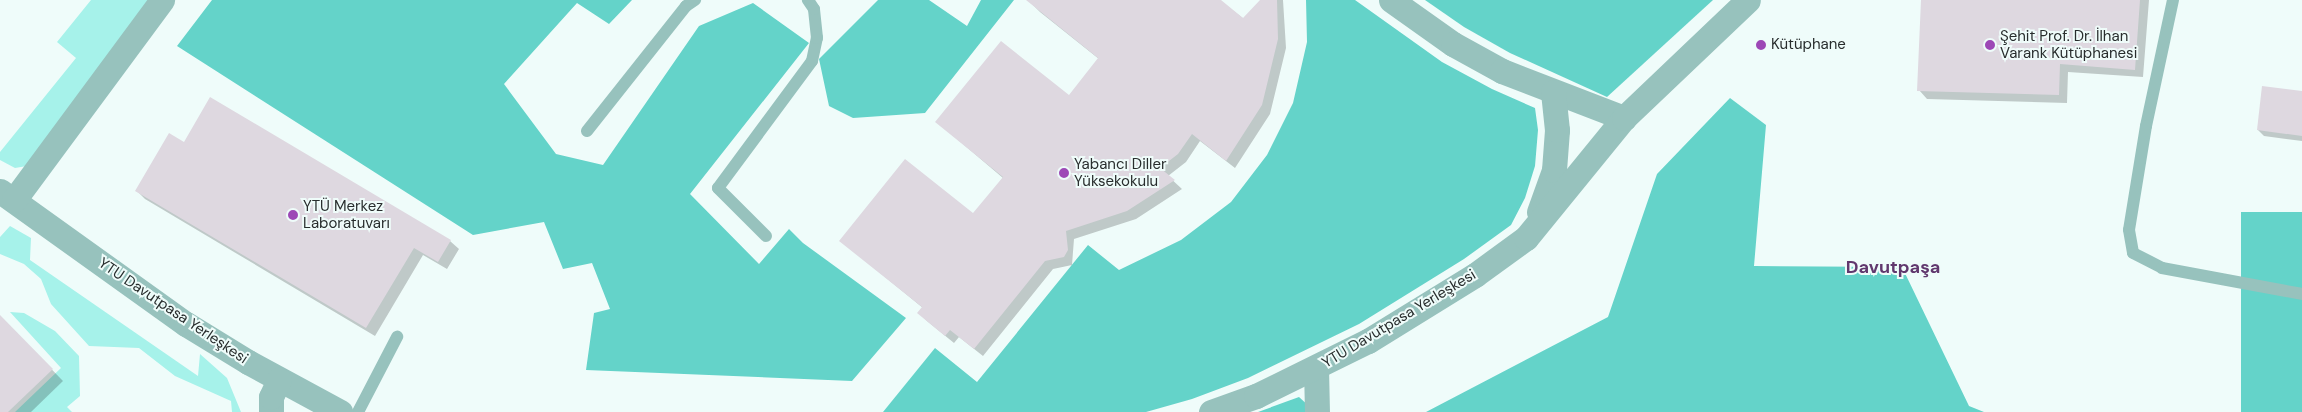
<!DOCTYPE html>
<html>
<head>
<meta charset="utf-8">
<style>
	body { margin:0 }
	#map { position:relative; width:2302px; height:412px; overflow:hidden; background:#effcfa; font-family:"DM Sans",sans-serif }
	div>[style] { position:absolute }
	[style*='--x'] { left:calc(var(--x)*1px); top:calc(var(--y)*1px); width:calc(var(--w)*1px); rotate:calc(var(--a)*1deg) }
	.green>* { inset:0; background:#a6f2ea }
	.forest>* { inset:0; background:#64d3c9; transform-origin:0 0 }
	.shadow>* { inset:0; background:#0003 }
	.building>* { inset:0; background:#ded8e0 }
	.service>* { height:12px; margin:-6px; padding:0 6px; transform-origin:6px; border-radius:6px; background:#97c2bd }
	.minor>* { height:25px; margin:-12.5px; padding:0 12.5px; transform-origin:12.5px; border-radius:12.5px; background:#97c2bd }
	.dots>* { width:14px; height:14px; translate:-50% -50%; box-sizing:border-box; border:2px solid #effcfa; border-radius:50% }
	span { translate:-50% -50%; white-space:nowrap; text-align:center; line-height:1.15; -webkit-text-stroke:4px #effcfa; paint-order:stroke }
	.poi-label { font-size:15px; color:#282d2d }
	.left { translate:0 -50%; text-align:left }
	.street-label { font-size:15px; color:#282d2d }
	.quarter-label { font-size:18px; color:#61386e; font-weight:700 }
</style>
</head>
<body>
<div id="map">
	<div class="green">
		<i style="clip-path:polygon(91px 0,150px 0,27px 166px,15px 168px,0 160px,0 152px,76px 58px,57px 42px)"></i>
		<i style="clip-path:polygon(10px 226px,31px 238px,30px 260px,198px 376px,200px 354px,227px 378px,241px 412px,232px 412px,231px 401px,175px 376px,139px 348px,89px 346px,51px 304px,41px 279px,24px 264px,0 254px,0 237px)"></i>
		<i style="clip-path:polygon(10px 312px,24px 313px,55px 331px,79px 356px,80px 396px,67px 407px,72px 412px,15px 412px,61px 368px)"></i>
	</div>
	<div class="forest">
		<i style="clip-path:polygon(212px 0,632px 0,609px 24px,577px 3px,504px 84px,556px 154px,603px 165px,699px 26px,753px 3px,809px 43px,690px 194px,759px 264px,789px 229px,803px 243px,906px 318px,852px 381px,586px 370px,594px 313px,610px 309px,592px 263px,563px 269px,544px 222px,473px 235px,177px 46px)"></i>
		<i style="clip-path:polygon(878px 0,929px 0,967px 26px,981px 0,1014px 0,925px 113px,853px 118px,829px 106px,819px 59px)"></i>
		<i style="clip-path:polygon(1306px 0,1355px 0,1442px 62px,1492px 89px,1535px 108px,1538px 130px,1535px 166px,1525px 198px,1511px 225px,1464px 259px,1359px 324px,1248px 378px,1192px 399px,1146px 412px,883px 412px,935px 348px,977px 382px,1088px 245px,1119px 270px,1181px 240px,1231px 202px,1267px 155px,1293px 103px,1307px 42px)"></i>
		<i style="clip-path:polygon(1425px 0,1713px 0,1607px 97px,1510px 53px,1464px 27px)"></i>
		<i style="clip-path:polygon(1730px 98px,1766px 125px,1754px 266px,1902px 267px,1969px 406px,1984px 412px,1426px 412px,1608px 317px,1657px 174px)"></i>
		<i style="left:2302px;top:212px;width:200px;height:61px;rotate:90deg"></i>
		<i style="clip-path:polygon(1299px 397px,1310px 407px,1310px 412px,1258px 412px)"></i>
	</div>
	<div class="shadow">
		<i style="clip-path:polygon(1036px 0,1219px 0,1244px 19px,1262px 0,1283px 0,1286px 48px,1270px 114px,1235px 168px,1200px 141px,1186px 162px,1168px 176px,1182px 189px,1136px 219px,1074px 239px,1072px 265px,1053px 269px,983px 356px,959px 337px,954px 343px,927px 321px,919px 313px,923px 308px,841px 241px,973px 215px,1003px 178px,937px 122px,1069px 96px,1099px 59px,1040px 12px,1032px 4px)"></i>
		<i style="clip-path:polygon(1922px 0,2149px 0,2143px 77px,2068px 72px,2067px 103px,1927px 99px,1919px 90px)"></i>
		<i style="clip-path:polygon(2302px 92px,2302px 141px,2264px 136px,2258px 130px)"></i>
		<i style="clip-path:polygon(137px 191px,450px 241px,459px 249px,447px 269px,423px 255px,375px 336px,145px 199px)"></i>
		<i style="clip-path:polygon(0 316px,63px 381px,31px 412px,0 412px)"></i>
	</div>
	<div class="building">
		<i style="clip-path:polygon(1026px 0,1221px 0,1243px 18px,1260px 0,1277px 0,1278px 39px,1262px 105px,1226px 161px,1192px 134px,1178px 154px,1160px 168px,1175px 180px,1127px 211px,1066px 231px,1068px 250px,1064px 257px,1045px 261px,974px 349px,950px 330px,945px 336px,917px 313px,922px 307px,839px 241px,905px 159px,973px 213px,1003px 177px,935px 122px,1001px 41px,1069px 95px,1098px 58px)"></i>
		<i style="clip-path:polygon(1921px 0,2140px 0,2135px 70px,2060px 64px,2059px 95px,1917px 91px)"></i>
		<i style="clip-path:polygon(2262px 86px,2302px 91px,2302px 136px,2257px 130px)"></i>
		<i style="clip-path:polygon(210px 97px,451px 240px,438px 262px,414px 248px,366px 328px,135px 191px,169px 133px,184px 142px)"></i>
		<i style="clip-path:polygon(0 315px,53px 369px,8px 412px,0 412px)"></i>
	</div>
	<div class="service">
		<i style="--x:2173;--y:0;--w:129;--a:102.1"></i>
		<i style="--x:2146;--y:126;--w:105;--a:99.3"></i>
		<i style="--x:2129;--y:230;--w:23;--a:80"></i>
		<i style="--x:2133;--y:253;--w:33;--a:27"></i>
		<i style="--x:2162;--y:268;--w:142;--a:10.5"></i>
		<i style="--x:587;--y:131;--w:159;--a:-51.6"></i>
		<i style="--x:686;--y:6;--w:11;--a:-34"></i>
		<i style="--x:766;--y:236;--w:68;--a:-135"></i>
		<i style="--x:718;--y:188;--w:158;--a:-53.5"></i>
		<i style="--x:812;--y:61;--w:24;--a:-78"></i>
		<i style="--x:817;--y:38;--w:29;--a:-96"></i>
		<i style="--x:814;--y:9;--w:11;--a:-124"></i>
		<i style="--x:358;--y:412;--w:85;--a:-62.5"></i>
	</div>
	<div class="minor">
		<i style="--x:1391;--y:0;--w:76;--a:35.4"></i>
		<i style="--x:1453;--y:44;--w:56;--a:28.9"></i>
		<i style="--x:1502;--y:71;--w:131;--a:21.1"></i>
		<i style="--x:0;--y:191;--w:229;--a:35.6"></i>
		<i style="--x:186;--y:324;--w:73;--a:31.5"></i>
		<i style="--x:248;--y:362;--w:105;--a:28.5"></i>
		<i style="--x:14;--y:200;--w:249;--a:-53.5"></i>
		<i style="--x:1539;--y:212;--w:45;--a:-70.3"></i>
		<i style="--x:1554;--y:170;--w:40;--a:-85.7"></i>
		<i style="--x:1557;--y:130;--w:38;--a:-96"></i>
		<i style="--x:1316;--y:368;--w:44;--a:88.7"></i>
		<i style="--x:271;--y:412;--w:15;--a:-90"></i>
		<i style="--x:271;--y:397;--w:19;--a:-65"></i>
		<i style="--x:1211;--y:412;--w:48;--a:-19.6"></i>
		<i style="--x:1256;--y:396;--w:125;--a:-26.2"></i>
		<i style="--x:1368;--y:341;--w:126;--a:-31.7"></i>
		<i style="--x:1475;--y:275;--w:63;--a:-36"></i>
		<i style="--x:1526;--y:238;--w:155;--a:-50.8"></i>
		<i style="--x:1624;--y:118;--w:171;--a:-43.6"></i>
	</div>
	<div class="dots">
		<i style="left:1761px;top:45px;background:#9d48b6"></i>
		<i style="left:1990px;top:45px;background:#9d48b6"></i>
		<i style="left:1064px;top:173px;background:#9d48b6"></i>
		<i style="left:293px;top:215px;background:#9d48b6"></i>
	</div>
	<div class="poi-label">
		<span class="left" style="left:2000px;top:45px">Şehit Prof. Dr. İlhan<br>Varank Kütüphanesi</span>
		<span class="left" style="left:1771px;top:45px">Kütüphane</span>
		<span class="left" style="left:1074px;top:173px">Yabancı Diller<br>Yüksekokulu</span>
		<span class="left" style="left:303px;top:215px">YTÜ Merkez<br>Laboratuvarı</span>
	</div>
	<div class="street-label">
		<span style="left:173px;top:311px;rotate:34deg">YTU Davutpasa Yerleşkesi</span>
		<span style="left:1399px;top:319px;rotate:-31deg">YTU Davutpasa Yerleşkesi</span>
	</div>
	<div class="quarter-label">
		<span style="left:1893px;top:267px">Davutpaşa</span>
	</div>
</div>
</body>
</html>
